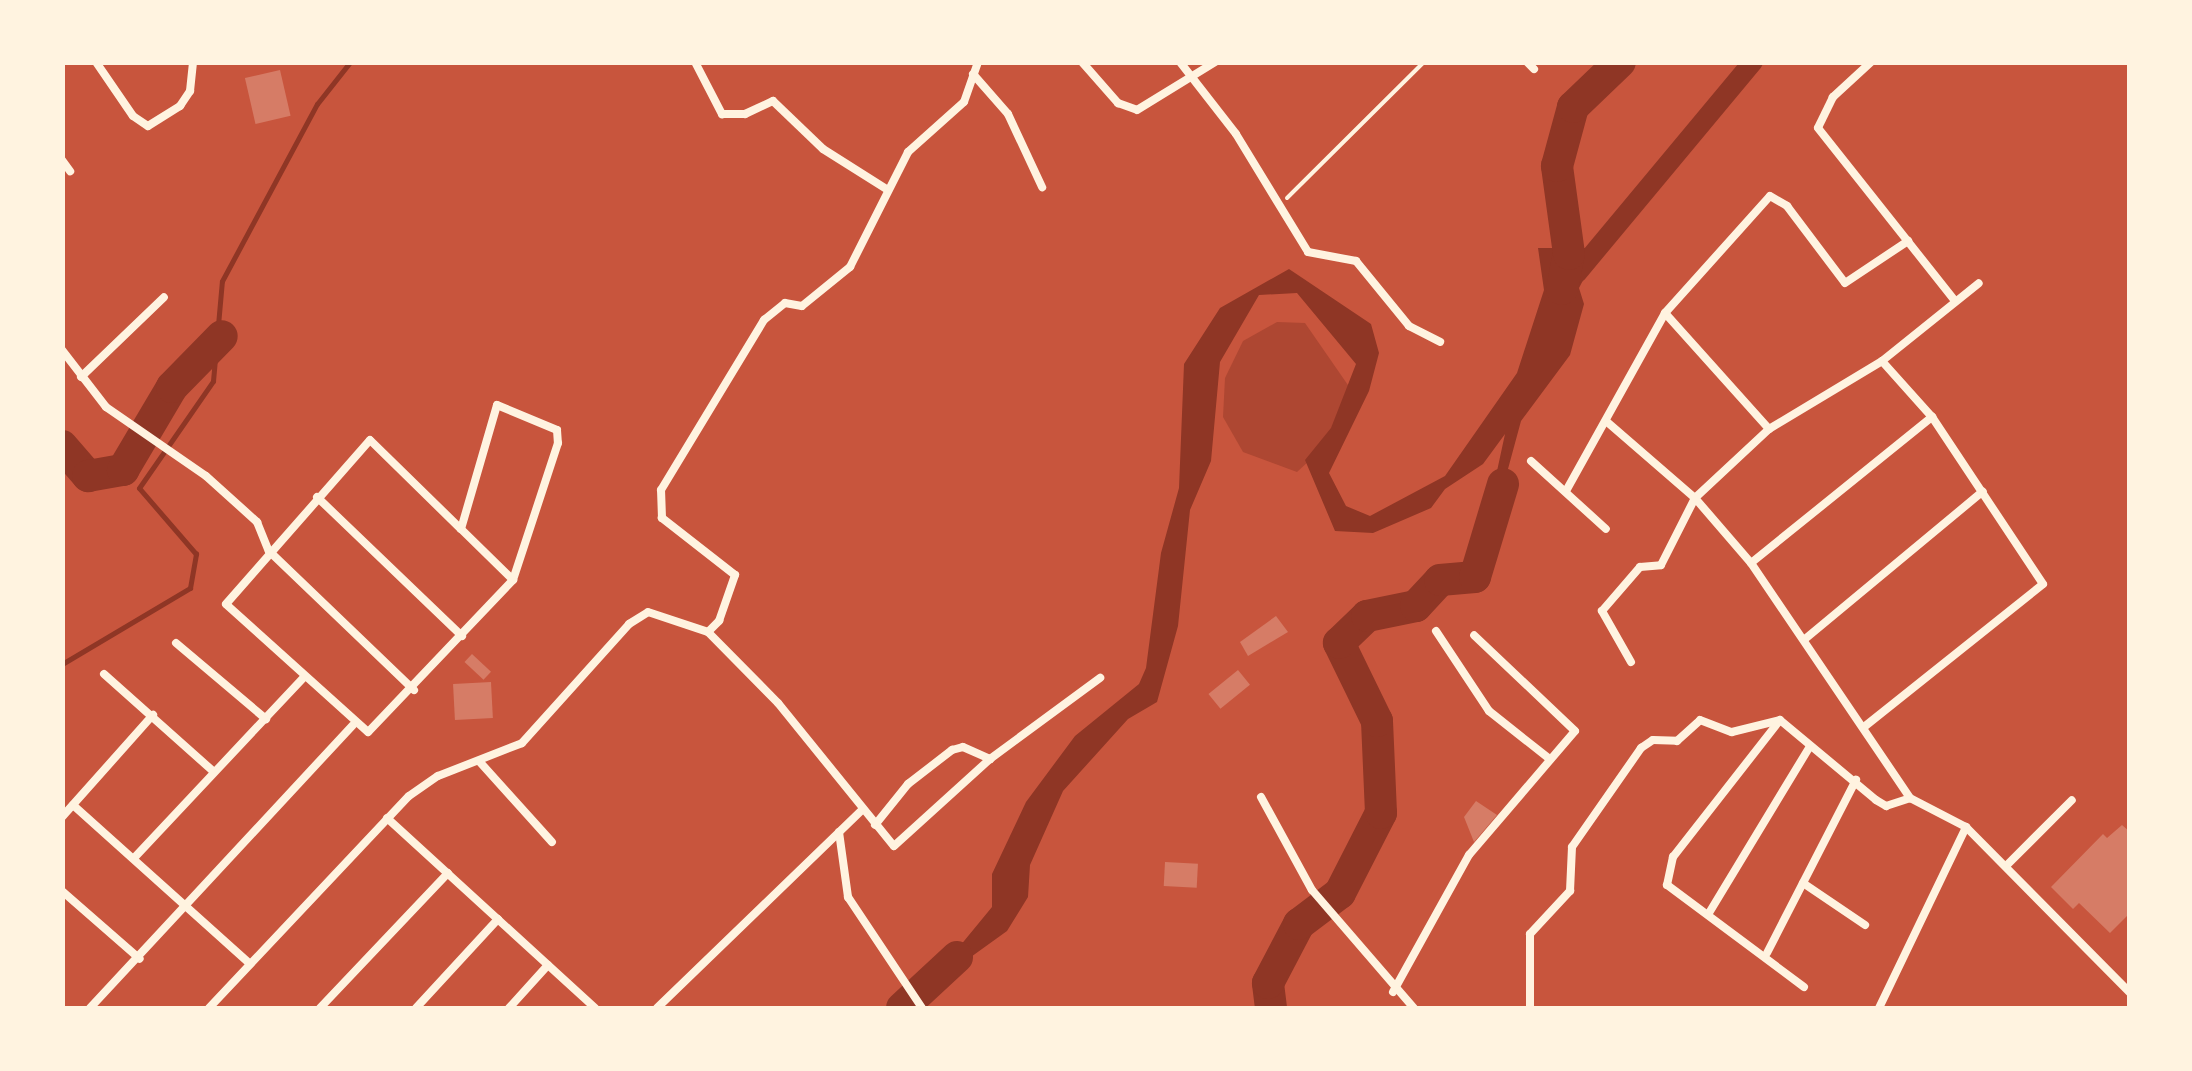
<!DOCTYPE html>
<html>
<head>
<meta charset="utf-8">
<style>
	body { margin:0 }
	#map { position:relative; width:2192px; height:1071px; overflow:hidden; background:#c8553d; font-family:"Sofia Sans Condensed",sans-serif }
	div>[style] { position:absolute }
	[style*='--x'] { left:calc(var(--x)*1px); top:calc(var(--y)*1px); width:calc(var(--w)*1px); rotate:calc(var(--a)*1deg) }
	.green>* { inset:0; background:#ae4732 }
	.water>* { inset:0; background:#8f3625 }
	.stream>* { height:5px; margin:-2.5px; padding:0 2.5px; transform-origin:2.5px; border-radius:2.5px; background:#8f3625 }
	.canal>* { height:20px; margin:-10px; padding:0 10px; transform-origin:10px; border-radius:10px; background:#8f3625 }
	.river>* { height:32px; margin:-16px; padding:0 16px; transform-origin:16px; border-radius:16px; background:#8f3625 }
	.building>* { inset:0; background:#d67c66; transform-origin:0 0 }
	.path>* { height:4px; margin:-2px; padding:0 2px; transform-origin:2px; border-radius:2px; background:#fff3e0 }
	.minor>* { height:8px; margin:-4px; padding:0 4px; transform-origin:4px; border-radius:4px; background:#fff3e0 }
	span { translate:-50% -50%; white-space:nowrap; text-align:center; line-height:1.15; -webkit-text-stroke:10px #fff3e0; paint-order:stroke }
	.frame { position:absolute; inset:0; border:65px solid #fff3e0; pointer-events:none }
</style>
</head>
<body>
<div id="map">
	<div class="green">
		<i style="clip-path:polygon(1277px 322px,1305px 323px,1350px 388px,1335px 437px,1297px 472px,1243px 452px,1223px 417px,1225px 378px,1243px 341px)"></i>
	</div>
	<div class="water">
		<i style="clip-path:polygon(1538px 248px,1588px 248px,1593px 261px,1579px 288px,1584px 304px,1570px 355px,1521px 421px,1505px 480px,1507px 504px,1488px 543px,1483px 536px,1505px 434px,1483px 464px,1445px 489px,1431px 508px,1373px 533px,1335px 531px,1305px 460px,1331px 428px,1356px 364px,1297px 293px,1259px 295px,1220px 362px,1211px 461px,1190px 510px,1178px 626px,1157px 702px,1128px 719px,1063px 791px,1030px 865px,1028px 897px,1007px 931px,925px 990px,917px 975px,955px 952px,992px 907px,992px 874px,1026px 802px,1075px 736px,1139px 684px,1146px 668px,1161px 553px,1179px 488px,1184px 364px,1220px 308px,1289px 269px,1371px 324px,1379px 353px,1369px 391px,1329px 473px,1346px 506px,1370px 516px,1445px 476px,1517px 373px,1544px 290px)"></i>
	</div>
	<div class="stream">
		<i style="--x:62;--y:664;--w:149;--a:-30.7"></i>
		<i style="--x:190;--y:588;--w:35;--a:-80"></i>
		<i style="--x:196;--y:554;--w:87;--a:-130.8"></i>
		<i style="--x:139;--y:488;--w:130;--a:-55.3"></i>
		<i style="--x:213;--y:381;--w:100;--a:-84.9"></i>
		<i style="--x:222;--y:281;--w:201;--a:-61.8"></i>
		<i style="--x:317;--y:104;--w:53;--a:-51.8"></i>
	</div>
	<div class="canal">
		<i style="--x:1577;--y:273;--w:275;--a:-50.2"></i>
	</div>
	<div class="river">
		<i style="--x:1562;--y:289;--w:36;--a:-79"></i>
		<i style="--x:1569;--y:254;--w:89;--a:-97.8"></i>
		<i style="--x:1557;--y:166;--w:61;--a:-74.8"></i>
		<i style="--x:1573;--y:107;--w:65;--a:-43.8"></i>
		<i style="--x:62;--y:446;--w:40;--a:49"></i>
		<i style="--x:88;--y:476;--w:36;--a:-10"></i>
		<i style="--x:123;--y:470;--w:96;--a:-59.4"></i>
		<i style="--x:172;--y:387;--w:71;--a:-45.6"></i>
		<i style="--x:902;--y:1008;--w:75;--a:-42.8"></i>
		<i style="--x:1271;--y:1008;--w:25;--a:-97"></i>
		<i style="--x:1268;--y:983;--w:67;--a:-62.3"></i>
		<i style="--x:1299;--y:924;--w:51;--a:-37.1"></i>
		<i style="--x:1340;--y:893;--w:90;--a:-62.9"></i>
		<i style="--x:1381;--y:813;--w:92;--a:-92.5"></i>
		<i style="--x:1377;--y:721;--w:87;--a:-116"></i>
		<i style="--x:1339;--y:643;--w:39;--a:-44"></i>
		<i style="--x:1367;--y:616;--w:50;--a:-11.5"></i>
		<i style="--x:1416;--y:606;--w:35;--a:-47"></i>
		<i style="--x:1440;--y:580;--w:35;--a:-5"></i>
		<i style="--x:1475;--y:577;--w:97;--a:-73.2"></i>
	</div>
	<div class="building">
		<i style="left:280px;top:70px;width:47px;height:36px;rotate:77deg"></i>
		<i style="clip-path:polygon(1276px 616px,1288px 632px,1248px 656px,1240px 642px)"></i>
		<i style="left:472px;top:654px;width:26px;height:11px;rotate:43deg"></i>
		<i style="left:1238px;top:670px;width:19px;height:38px;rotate:51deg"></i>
		<i style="left:491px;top:682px;width:36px;height:38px;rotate:87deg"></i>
		<i style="clip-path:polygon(1476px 801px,1497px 815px,1474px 842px,1464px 817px)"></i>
		<i style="clip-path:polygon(2122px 825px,2130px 832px,2130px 913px,2110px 933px,2079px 903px,2073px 909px,2051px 887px,2103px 834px,2107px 838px)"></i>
		<i style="left:1165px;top:862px;width:33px;height:24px;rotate:3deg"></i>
	</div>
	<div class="path">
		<i style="--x:1287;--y:198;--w:193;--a:-44.8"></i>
	</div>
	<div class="minor">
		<i style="--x:96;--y:62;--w:65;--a:55.6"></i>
		<i style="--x:133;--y:116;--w:18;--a:34"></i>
		<i style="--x:148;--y:126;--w:38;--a:-32"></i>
		<i style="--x:180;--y:106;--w:18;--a:-56"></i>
		<i style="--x:190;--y:91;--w:29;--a:-84"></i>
		<i style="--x:695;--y:62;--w:59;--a:62.6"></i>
		<i style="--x:722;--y:114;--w:23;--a:0"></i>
		<i style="--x:745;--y:114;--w:31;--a:-25"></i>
		<i style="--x:773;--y:101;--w:69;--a:43.8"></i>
		<i style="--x:823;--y:149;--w:77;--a:32.2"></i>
		<i style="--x:1082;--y:62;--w:55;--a:48.7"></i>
		<i style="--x:1118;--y:103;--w:20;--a:20"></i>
		<i style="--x:1137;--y:110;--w:92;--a:-31.6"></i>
		<i style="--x:1180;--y:62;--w:91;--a:52.1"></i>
		<i style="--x:1236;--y:134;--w:138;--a:58.6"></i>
		<i style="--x:1308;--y:252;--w:49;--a:10.6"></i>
		<i style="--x:1356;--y:261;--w:84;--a:50.8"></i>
		<i style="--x:1409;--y:326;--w:35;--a:27"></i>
		<i style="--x:1527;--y:62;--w:10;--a:45"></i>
		<i style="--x:1871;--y:62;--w:52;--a:137.4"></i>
		<i style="--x:1833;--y:97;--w:34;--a:116"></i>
		<i style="--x:1818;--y:128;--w:221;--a:51.6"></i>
		<i style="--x:973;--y:74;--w:53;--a:48.8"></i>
		<i style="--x:1008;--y:114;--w:81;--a:65"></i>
		<i style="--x:62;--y:160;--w:14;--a:54"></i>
		<i style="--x:1665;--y:313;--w:156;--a:48.1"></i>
		<i style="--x:62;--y:350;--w:72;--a:52.3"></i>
		<i style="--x:106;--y:407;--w:121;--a:34.6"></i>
		<i style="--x:206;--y:476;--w:69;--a:42"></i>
		<i style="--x:257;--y:522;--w:31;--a:68"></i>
		<i style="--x:81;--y:377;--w:115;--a:-43.9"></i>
		<i style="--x:1606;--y:421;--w:118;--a:40.9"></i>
		<i style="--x:1695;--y:498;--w:86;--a:49.3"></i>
		<i style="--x:1751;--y:563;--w:284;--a:55.9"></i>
		<i style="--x:1910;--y:798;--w:63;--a:27.4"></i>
		<i style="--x:1966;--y:827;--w:233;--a:45.3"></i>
		<i style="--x:1531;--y:461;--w:101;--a:42.2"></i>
		<i style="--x:1566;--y:491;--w:204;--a:-60.9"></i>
		<i style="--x:1665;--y:313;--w:157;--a:-48.1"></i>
		<i style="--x:1770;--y:196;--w:20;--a:30"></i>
		<i style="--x:1787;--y:206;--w:96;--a:53"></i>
		<i style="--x:1845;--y:283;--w:76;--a:-33.7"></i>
		<i style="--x:317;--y:497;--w:201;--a:43.8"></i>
		<i style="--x:461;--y:529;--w:129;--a:-73.8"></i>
		<i style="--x:497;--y:405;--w:65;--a:22.6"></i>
		<i style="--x:557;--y:430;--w:13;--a:86"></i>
		<i style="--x:558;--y:443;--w:144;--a:108.2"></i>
		<i style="--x:513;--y:580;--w:210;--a:133.6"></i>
		<i style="--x:368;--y:732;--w:191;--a:-138"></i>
		<i style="--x:226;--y:604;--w:218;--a:-48.7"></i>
		<i style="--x:370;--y:440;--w:127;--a:44.4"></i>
		<i style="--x:461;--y:529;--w:73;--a:44.4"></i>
		<i style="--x:269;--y:551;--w:201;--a:43.8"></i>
		<i style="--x:1751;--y:563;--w:233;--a:-38.9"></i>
		<i style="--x:1436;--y:631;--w:96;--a:56.5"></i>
		<i style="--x:1489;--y:711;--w:74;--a:38.4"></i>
		<i style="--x:708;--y:632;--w:16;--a:-45"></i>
		<i style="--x:719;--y:621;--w:49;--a:-70.8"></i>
		<i style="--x:735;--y:575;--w:93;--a:-142"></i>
		<i style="--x:662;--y:518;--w:28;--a:-92"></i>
		<i style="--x:661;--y:490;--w:199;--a:-58.8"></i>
		<i style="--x:764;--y:320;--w:27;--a:-39"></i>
		<i style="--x:785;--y:303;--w:17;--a:10"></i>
		<i style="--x:802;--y:306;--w:62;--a:-39.1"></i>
		<i style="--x:850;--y:267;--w:129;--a:-63.2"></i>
		<i style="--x:908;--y:152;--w:75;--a:-41.8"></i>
		<i style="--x:964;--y:102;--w:42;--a:-70.7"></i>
		<i style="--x:1805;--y:639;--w:231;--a:-39.7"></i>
		<i style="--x:176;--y:643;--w:118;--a:40.2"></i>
		<i style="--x:1631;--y:662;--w:59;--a:-119.6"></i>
		<i style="--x:1602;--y:611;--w:58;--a:-49.2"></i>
		<i style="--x:1640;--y:567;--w:21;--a:-5"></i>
		<i style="--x:1661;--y:565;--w:75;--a:-63.1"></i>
		<i style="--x:1695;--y:498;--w:101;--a:-43"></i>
		<i style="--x:1769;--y:429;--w:132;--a:-31"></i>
		<i style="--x:1882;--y:361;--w:124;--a:-38.8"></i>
		<i style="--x:104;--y:674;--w:147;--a:41.7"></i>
		<i style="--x:1864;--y:727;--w:229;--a:-38.6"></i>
		<i style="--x:2043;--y:584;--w:201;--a:-123.6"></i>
		<i style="--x:1932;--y:417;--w:75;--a:-131.8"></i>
		<i style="--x:479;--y:761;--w:109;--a:48"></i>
		<i style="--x:1261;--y:797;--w:106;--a:61.3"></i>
		<i style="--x:1312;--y:890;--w:156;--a:49.2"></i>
		<i style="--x:73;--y:805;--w:238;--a:41.9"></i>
		<i style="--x:62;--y:817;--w:137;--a:-48.3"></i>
		<i style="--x:387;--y:818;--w:282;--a:42.4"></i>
		<i style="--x:875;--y:825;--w:53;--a:-51.2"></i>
		<i style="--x:908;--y:784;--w:56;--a:-37.7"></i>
		<i style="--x:952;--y:750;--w:11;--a:-15"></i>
		<i style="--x:963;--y:747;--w:30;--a:24"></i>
		<i style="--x:839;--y:832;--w:66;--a:82.1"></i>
		<i style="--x:848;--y:897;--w:133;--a:56.3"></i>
		<i style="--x:135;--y:857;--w:245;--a:-46.8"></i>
		<i style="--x:2006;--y:866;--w:93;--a:-45"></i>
		<i style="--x:1803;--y:883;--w:75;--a:34.1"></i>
		<i style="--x:62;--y:891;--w:103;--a:41.1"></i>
		<i style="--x:1709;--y:913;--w:195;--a:-58.8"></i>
		<i style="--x:1767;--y:953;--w:195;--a:-62.8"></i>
		<i style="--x:1804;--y:987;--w:171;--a:-143.3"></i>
		<i style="--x:1667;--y:885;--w:29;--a:-78"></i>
		<i style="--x:1673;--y:857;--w:174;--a:-52"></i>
		<i style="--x:1780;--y:720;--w:125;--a:39.8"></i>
		<i style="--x:1876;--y:800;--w:12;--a:31"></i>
		<i style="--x:1886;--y:806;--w:25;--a:-18"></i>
		<i style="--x:1393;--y:992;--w:157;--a:-61"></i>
		<i style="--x:1469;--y:855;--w:163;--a:-49.5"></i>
		<i style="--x:1575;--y:731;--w:139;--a:-136.5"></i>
		<i style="--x:90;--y:1008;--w:386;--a:-47.1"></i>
		<i style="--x:209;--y:1008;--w:291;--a:-46.7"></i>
		<i style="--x:409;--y:796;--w:35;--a:-35"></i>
		<i style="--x:438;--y:776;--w:90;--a:-21.4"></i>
		<i style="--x:522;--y:743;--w:160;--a:-48"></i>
		<i style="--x:629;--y:624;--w:22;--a:-32"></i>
		<i style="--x:648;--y:612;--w:63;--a:18.4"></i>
		<i style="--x:708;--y:632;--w:100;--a:45.4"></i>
		<i style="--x:778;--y:703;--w:184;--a:51"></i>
		<i style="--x:894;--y:846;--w:130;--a:-42.2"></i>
		<i style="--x:990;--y:759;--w:137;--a:-36.4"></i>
		<i style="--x:320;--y:1008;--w:186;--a:-46.5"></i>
		<i style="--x:416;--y:1008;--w:121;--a:-47.3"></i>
		<i style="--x:509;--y:1008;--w:58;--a:-47.8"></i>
		<i style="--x:657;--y:1008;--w:284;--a:-44"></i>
		<i style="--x:1530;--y:1008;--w:74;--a:-90"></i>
		<i style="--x:1530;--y:934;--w:59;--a:-47.1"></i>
		<i style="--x:1570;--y:891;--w:44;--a:-87.4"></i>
		<i style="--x:1572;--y:847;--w:121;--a:-55.1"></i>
		<i style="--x:1641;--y:748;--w:14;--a:-34"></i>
		<i style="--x:1653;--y:740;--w:24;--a:2"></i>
		<i style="--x:1677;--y:741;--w:31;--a:-42"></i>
		<i style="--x:1700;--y:720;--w:34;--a:21"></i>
		<i style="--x:1732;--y:732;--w:49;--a:-14"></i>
		<i style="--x:1879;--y:1008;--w:201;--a:-64.3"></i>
	</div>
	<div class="frame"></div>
</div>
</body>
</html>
